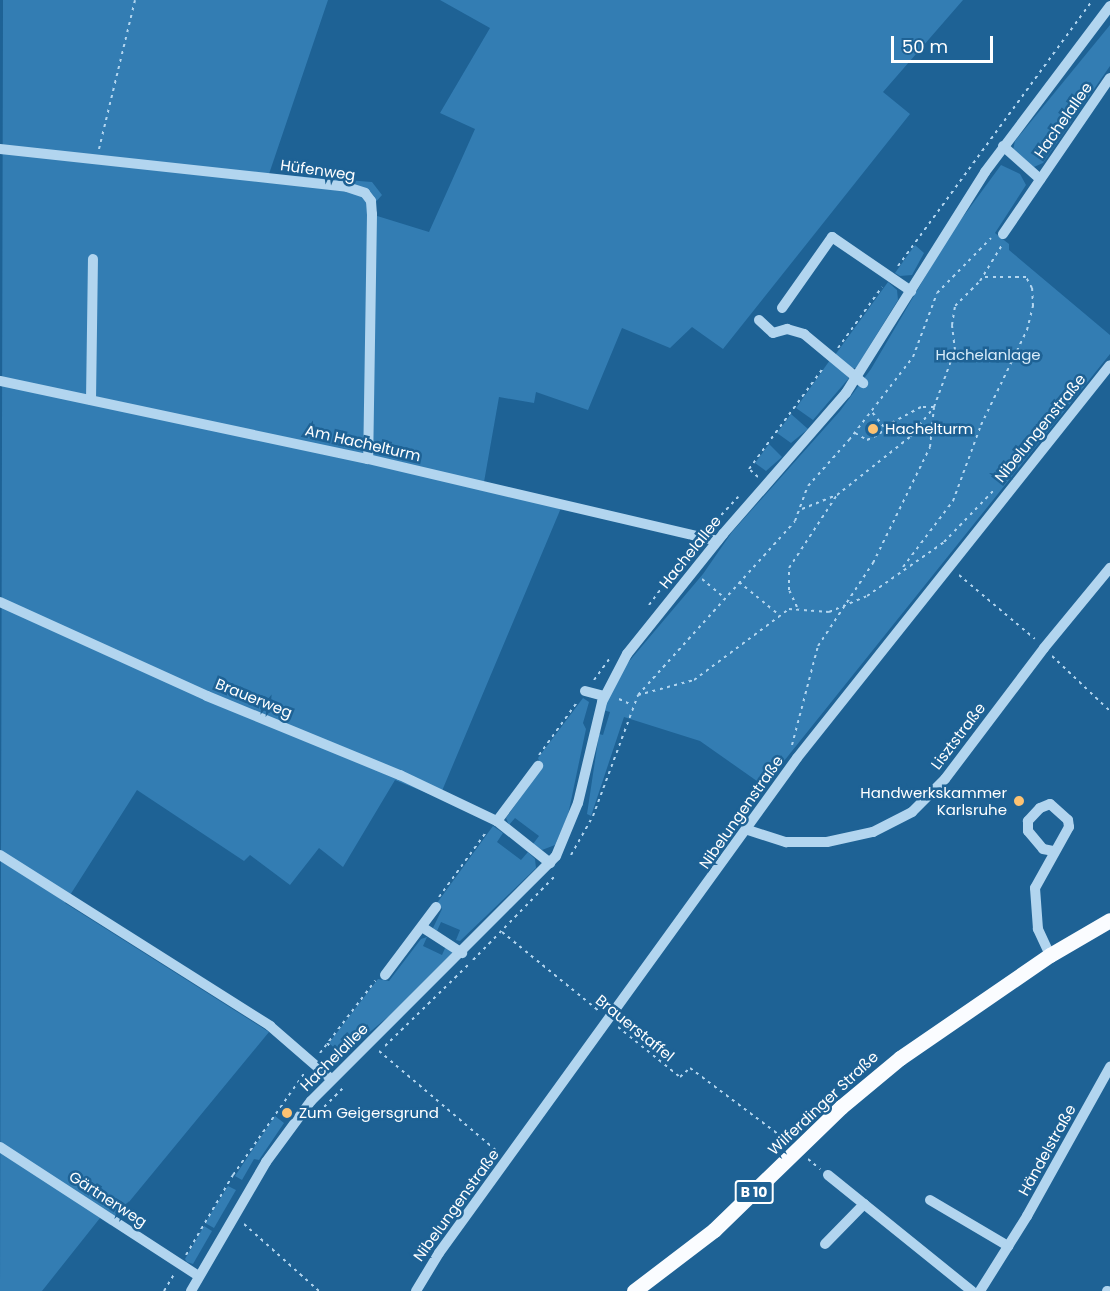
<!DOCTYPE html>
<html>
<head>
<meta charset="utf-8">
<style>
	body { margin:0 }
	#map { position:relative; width:1110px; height:1291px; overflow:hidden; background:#1e6295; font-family:Poppins,sans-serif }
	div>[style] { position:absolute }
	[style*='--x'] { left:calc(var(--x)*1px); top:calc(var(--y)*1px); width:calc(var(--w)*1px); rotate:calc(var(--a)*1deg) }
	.green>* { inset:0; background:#337db3 }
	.path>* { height:2px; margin-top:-1px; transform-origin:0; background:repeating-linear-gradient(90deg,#b2d5ef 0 3px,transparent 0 7.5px) }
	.minor>* { height:10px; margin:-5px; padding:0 5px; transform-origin:5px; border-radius:5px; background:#b2d5ef }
	.major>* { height:15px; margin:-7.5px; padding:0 7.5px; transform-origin:7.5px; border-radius:7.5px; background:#fafcff }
	.dots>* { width:16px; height:16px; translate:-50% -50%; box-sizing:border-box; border:3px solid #1e6295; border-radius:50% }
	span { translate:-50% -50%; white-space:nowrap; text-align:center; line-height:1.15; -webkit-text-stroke:5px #1e6295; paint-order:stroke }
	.shield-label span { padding:2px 4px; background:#1e6295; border:2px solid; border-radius:4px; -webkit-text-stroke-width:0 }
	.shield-label { font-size:14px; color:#fff; font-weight:700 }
	.street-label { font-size:15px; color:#fff }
	.park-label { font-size:15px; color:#d8ecfa }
	.poi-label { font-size:15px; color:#fff }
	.left { translate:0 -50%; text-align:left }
	.right { translate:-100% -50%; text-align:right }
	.scale { position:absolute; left:891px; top:36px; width:102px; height:27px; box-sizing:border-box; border:3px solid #fff; border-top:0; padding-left:8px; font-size:18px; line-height:21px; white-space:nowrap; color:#fff; -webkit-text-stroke:4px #1e6295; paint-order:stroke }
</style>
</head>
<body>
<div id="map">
	<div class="green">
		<i style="clip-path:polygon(3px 0,328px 0,269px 174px,372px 182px,382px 195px,374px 204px,374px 215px,429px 232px,475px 129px,440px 113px,490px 28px,440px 0,963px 0,883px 92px,910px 114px,723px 349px,692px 327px,670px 348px,622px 328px,588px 410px,536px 392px,534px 403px,499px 397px,484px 482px,561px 508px,439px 798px,395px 780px,343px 867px,319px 848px,290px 885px,250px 855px,244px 861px,137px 790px,65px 903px,269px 1032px,110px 1225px,100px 1218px,42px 1291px,0 1291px)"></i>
		<i style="clip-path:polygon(1110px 25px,1110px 66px,1043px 163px,1034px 167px,1013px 150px,1015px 141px)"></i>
		<i style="clip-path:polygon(1001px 165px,1020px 174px,1026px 185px,995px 233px,1009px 244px,1009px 250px,1110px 335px,1110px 354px,764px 786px,700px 741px,624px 717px,591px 816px,587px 814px,599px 734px,603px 735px,610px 712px,603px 710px,626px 665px,703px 574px,732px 532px,840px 411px,871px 369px,949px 236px)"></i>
		<i style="clip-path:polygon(915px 245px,924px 253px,912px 275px,900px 276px,895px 273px)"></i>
		<i style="clip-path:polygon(888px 282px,897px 290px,898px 300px,856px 368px,852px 368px,835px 355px)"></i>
		<i style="clip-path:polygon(830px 360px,849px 378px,813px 420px,796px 408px)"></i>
		<i style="clip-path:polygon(791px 414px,808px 429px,791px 443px,777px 433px)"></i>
		<i style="clip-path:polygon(769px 444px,782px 457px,766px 471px,755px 463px)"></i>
		<i style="clip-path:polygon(583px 698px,589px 702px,583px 723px,586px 729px,568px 815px,555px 845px,542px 850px,533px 844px,539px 836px,515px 818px,509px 825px,506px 818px,542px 767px,538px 758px)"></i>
		<i style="clip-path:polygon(493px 826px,503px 833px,497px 842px,521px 860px,528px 852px,535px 859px,536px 868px,460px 941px,456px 940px,460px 930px,441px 922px,437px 931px,433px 928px,442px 909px,437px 903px)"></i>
		<i style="clip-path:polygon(427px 937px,423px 946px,442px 955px,446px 946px,453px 952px,389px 1016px,342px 1055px,329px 1043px,378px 979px,389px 981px,421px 939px)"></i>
		<i style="clip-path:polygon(275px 1116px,284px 1123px,259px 1160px,254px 1159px,242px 1180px,235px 1176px)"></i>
		<i style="clip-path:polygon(228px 1186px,236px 1190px,214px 1228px,205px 1223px)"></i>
		<i style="clip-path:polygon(204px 1226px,212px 1231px,193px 1264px,187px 1262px,185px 1259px)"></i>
	</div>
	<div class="path">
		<i style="--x:99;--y:149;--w:153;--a:-76.4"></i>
		<i style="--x:898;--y:266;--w:330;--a:-53.8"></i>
		<i style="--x:838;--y:348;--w:75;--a:-54.2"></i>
		<i style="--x:855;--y:433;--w:14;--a:30"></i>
		<i style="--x:867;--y:440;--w:14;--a:-25"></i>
		<i style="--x:880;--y:434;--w:8;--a:-60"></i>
		<i style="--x:884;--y:427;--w:19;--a:-129"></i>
		<i style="--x:758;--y:477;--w:12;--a:-138"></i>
		<i style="--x:749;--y:469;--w:127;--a:-53.7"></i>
		<i style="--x:802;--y:509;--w:38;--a:-22"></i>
		<i style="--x:711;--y:526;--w:40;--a:-47"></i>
		<i style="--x:903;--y:567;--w:83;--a:-52.9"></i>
		<i style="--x:953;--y:501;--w:81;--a:-69.8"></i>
		<i style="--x:981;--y:425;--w:106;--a:-64.2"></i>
		<i style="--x:1027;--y:330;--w:25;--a:-76"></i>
		<i style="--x:1033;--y:306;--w:18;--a:-93"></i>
		<i style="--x:1032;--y:288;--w:13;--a:-119"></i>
		<i style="--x:1026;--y:277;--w:44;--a:180"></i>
		<i style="--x:959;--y:575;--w:99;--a:40.1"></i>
		<i style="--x:702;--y:579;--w:30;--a:40"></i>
		<i style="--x:739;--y:582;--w:50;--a:39.4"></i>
		<i style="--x:649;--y:605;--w:72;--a:-53.4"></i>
		<i style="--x:797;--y:607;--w:19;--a:-115"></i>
		<i style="--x:789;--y:590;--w:22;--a:-90"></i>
		<i style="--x:789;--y:568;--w:87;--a:-56.7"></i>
		<i style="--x:837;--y:495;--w:93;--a:-38.5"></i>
		<i style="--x:910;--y:437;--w:38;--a:-51"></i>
		<i style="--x:934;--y:407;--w:13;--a:180"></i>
		<i style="--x:921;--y:407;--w:42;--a:151.6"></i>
		<i style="--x:1052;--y:656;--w:80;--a:43.5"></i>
		<i style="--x:594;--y:680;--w:27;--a:-54"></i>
		<i style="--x:638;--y:695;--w:58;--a:-15"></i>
		<i style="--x:694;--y:680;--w:119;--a:-36.8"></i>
		<i style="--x:789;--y:609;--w:40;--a:4.3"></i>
		<i style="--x:829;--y:612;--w:41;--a:-22.8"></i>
		<i style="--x:867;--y:596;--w:94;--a:-35"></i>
		<i style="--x:944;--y:542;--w:72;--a:-46.1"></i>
		<i style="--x:619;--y:699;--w:14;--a:25"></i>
		<i style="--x:792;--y:745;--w:102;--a:-75.3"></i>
		<i style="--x:818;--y:646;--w:100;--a:-56.5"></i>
		<i style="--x:873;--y:563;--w:129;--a:-63.8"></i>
		<i style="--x:930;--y:447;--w:40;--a:-84.3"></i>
		<i style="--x:934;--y:407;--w:61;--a:-69.8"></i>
		<i style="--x:955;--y:350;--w:25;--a:-97"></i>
		<i style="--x:952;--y:325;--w:19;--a:-81"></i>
		<i style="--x:955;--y:306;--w:35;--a:-45"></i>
		<i style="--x:980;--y:281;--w:42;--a:-58.6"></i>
		<i style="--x:539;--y:755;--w:67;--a:-54.2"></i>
		<i style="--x:571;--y:855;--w:45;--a:-60.6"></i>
		<i style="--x:593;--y:816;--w:129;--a:-69.6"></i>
		<i style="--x:638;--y:695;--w:234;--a:-47.9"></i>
		<i style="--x:795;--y:521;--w:37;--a:-70"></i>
		<i style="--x:808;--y:486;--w:62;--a:-48.3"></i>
		<i style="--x:849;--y:440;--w:105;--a:-52.4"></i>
		<i style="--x:913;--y:357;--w:68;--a:-69.4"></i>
		<i style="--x:937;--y:293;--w:77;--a:-45.5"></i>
		<i style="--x:439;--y:897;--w:82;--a:-54"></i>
		<i style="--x:502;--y:932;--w:127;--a:39.2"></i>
		<i style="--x:473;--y:960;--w:117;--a:-45.7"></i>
		<i style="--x:618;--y:1027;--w:80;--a:38.9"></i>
		<i style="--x:680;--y:1077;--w:13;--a:-42"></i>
		<i style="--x:690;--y:1068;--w:120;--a:36.9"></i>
		<i style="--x:327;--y:1043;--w:18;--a:47"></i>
		<i style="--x:385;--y:1046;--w:117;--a:-44.3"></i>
		<i style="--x:379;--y:1051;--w:156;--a:40.3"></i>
		<i style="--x:320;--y:1053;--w:91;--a:-52.6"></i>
		<i style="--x:319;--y:1112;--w:34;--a:-45"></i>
		<i style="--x:808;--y:1159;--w:16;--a:40"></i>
		<i style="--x:244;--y:1224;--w:101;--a:41.8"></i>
		<i style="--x:186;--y:1255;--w:93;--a:-59.6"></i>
		<i style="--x:233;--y:1175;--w:126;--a:-55"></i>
		<i style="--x:164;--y:1291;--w:21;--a:-59"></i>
	</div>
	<div class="minor">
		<i style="--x:1003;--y:146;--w:50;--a:41.7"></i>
		<i style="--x:0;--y:149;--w:349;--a:6.2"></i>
		<i style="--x:347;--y:187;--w:19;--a:18"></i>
		<i style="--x:365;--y:193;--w:10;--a:53"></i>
		<i style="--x:371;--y:201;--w:13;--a:86"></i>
		<i style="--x:372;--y:214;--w:245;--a:90.9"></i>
		<i style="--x:1003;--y:234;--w:189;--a:-55.6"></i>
		<i style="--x:782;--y:308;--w:87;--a:-54.8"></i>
		<i style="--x:832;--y:237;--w:96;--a:34.4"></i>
		<i style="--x:759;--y:320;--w:19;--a:43"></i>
		<i style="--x:773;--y:333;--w:15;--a:-16"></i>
		<i style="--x:787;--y:329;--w:18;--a:16"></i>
		<i style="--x:804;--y:334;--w:77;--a:39.7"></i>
		<i style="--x:0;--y:381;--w:376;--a:12"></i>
		<i style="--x:368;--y:459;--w:359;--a:13.2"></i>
		<i style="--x:91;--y:400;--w:141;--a:-89.2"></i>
		<i style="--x:0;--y:602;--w:227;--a:24.4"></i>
		<i style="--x:207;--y:696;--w:209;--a:22.3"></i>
		<i style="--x:400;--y:775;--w:107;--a:25.4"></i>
		<i style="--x:497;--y:821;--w:68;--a:38.4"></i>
		<i style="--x:585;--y:691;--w:20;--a:15"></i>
		<i style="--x:497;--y:821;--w:69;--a:-53.3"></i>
		<i style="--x:748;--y:830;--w:40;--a:18"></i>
		<i style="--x:786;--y:842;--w:41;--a:0"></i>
		<i style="--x:827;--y:842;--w:47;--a:-12.3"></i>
		<i style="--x:873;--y:832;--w:44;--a:-27.1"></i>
		<i style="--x:912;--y:812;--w:47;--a:-45"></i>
		<i style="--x:945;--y:779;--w:164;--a:-52.9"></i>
		<i style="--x:1044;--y:648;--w:104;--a:-50.5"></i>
		<i style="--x:0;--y:855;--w:320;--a:32.3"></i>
		<i style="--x:270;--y:1026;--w:79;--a:40.9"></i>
		<i style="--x:422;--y:927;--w:48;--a:33"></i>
		<i style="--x:1050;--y:955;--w:29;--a:-115"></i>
		<i style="--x:1038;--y:929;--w:41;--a:-94.2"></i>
		<i style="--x:1035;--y:888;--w:70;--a:-60.9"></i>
		<i style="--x:1069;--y:827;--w:7;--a:-98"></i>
		<i style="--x:1068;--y:820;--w:24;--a:-138"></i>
		<i style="--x:1050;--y:804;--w:11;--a:158"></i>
		<i style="--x:1040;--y:808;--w:18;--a:133"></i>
		<i style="--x:1028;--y:821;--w:10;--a:90"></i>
		<i style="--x:1028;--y:831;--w:23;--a:50"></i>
		<i style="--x:1043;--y:849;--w:10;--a:11"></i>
		<i style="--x:385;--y:975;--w:85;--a:-53.1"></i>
		<i style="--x:0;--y:1147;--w:237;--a:33"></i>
		<i style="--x:828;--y:1175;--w:185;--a:38.9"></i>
		<i style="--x:930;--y:1200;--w:91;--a:30.5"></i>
		<i style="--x:825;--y:1244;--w:56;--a:-45.7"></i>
		<i style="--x:191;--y:1291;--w:149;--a:-59.8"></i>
		<i style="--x:266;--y:1162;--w:76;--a:-53.6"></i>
		<i style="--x:311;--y:1101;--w:346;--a:-45"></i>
		<i style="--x:556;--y:856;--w:57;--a:-67.5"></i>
		<i style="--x:578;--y:803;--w:104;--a:-76.6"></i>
		<i style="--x:602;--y:702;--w:54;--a:-62.5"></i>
		<i style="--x:627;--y:654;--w:154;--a:-51.3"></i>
		<i style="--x:723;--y:534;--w:187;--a:-48.9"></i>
		<i style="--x:846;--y:393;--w:261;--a:-57.8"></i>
		<i style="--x:985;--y:172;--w:208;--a:-53"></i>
		<i style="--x:416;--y:1291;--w:44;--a:-58.8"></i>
		<i style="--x:439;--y:1253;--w:611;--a:-54.12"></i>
		<i style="--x:797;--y:758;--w:502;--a:-51.46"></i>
		<i style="--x:980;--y:1291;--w:89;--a:-57.9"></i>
		<i style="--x:1027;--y:1216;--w:171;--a:-60.9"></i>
		<i style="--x:1107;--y:1291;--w:1;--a:0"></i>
	</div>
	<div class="major">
		<i style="--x:634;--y:1291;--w:101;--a:-37.3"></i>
		<i style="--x:714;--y:1230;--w:177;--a:-44.1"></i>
		<i style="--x:841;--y:1107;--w:77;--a:-39.7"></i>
		<i style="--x:900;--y:1058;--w:182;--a:-34.5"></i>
		<i style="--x:1050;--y:955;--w:69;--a:-30.3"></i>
	</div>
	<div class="dots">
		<i style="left:873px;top:429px;background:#fdc272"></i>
		<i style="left:1019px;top:801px;background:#fdc272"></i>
		<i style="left:287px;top:1113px;background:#fdc272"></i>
	</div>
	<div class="shield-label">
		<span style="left:754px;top:1192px">B 10</span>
	</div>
	<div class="street-label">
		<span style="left:1063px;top:120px;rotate:-55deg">Hachelallee</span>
		<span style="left:318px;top:170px;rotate:8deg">Hüfenweg</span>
		<span style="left:1040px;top:428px;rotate:-51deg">Nibelungenstraße</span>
		<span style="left:363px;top:443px;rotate:13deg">Am Hachelturm</span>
		<span style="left:690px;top:552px;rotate:-51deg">Hachelallee</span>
		<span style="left:254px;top:698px;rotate:22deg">Brauerweg</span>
		<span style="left:958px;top:736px;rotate:-53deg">Lisztstraße</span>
		<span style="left:741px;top:812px;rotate:-55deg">Nibelungenstraße</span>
		<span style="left:635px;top:1028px;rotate:39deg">Brauerstaffel</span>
		<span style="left:334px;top:1057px;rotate:-45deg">Hachelallee</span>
		<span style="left:823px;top:1103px;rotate:-43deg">Wilferdinger Straße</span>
		<span style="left:1047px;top:1150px;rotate:-61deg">Händelstraße</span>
		<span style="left:108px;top:1199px;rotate:33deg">Gärtnerweg</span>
		<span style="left:456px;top:1205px;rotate:-54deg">Nibelungenstraße</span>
	</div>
	<div class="park-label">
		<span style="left:988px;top:355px">Hachelanlage</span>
	</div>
	<div class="poi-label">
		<span class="left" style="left:885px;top:429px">Hachelturm</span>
		<span class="right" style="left:1007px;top:801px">Handwerkskammer<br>Karlsruhe</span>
		<span class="left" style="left:299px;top:1113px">Zum Geigersgrund</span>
	</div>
	<div class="scale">50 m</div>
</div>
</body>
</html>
